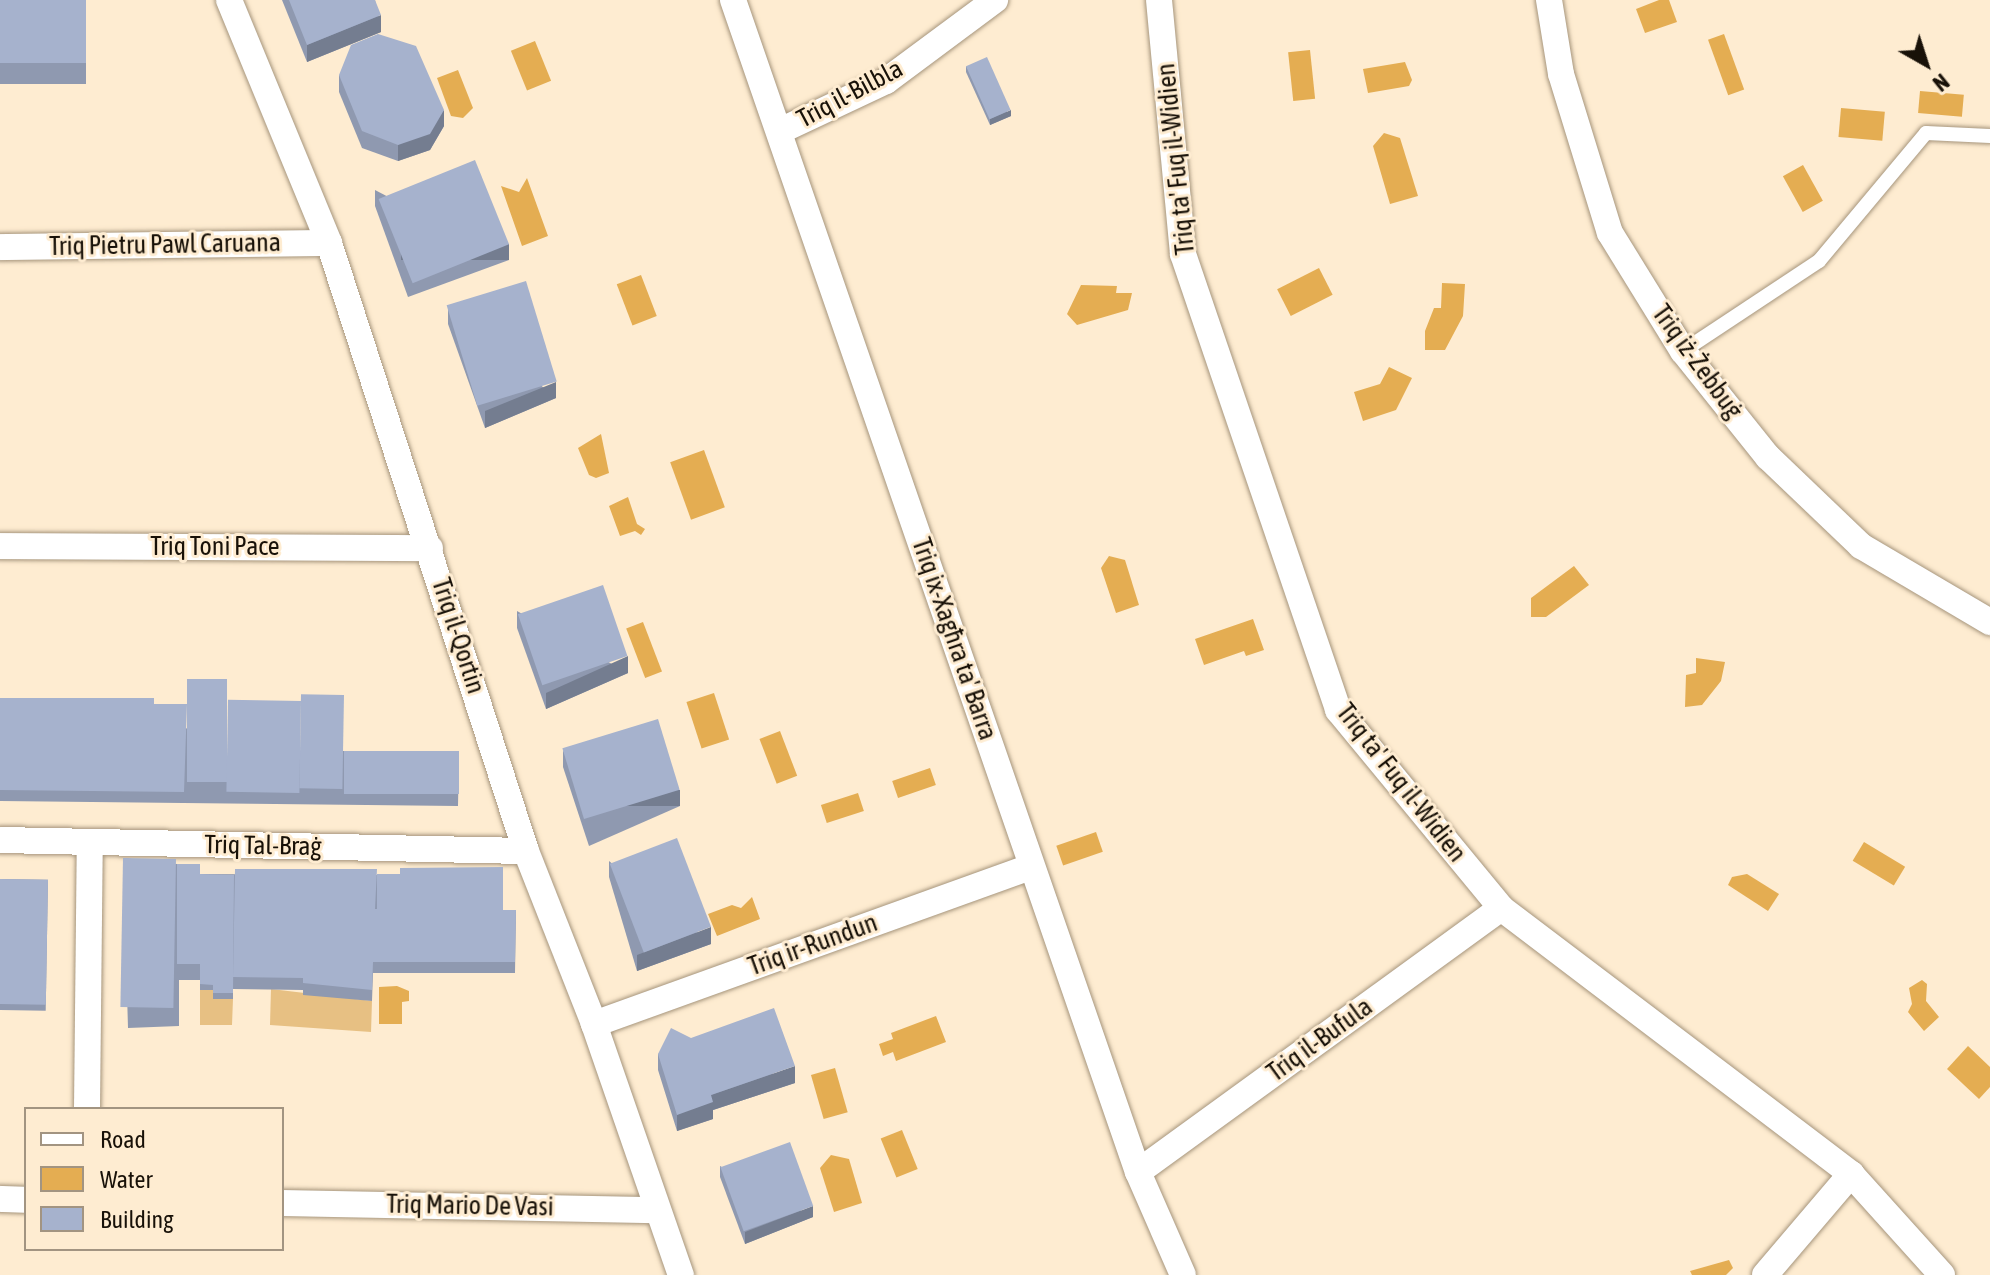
<!DOCTYPE html>
<html>
<head>
<meta charset="utf-8">
<style>
	body { margin:0 }
	#map { position:relative; width:1990px; height:1275px; overflow:hidden; background:#feecd1; font-family:"Asap Condensed",sans-serif }
	div>[style] { position:absolute }
	[style*='--x'] { left:calc(var(--x)*1px); top:calc(var(--y)*1px); width:calc(var(--w)*1px); rotate:calc(var(--a)*1deg) }
	.green>* { inset:0; background:#e7c083 }
	.water>* { inset:0; background:#e4ad52; transform-origin:0 0 }
	.roads { filter:drop-shadow(0 0 2px #a6957c) drop-shadow(0 0 2px #a6957c) }
	.lane>* { height:14px; margin:-7px; padding:0 7px; transform-origin:7px; border-radius:7px; background:#fff }
	.street>* { height:26px; margin:-13px; padding:0 13px; transform-origin:13px; border-radius:13px; background:#fff }
	.wall>* { inset:0; background:#8f99b0; transform-origin:0 0 }
	.shaded-wall>* { inset:0; background:#747d90; transform-origin:0 0 }
	.building>* { inset:0; background:#a6b2cd; transform-origin:0 0 }
	span { translate:-50% -50%; white-space:nowrap; text-align:center; line-height:1.15; -webkit-text-stroke:6px #feecd1; paint-order:stroke }
	.street-label { font-size:26px; color:#181108 }
	.legend { position:absolute; left:24px; top:1107px; width:260px; height:144px; box-sizing:border-box; background:#feecd1; border:2px solid #a29481; margin:0; padding:10px 14px; list-style:none; font-size:24px; color:#181108 }
	.legend li { display:flex; align-items:center; gap:16px; height:40px }
	.legend b { width:40px; border:2px solid #a29481 }
	.north { position:absolute; left:1886px; top:24px; width:80px; height:80px; -webkit-text-stroke:6px #feecd1; paint-order:stroke; rotate:141deg; font-size:22px; font-weight:700; line-height:32px; text-align:center; color:#181108 }
	.north::after { content:''; display:block; margin:auto; width:28px; height:36px; background:#181108; clip-path:polygon(50% 0,100% 100%,50% 72%,0 100%) }
</style>
</head>
<body>
<div id="map">
	<div class="green">
		<i style="clip-path:polygon(271px 989px,372px 1001px,371px 1032px,270px 1025px)"></i>
		<i style="clip-path:polygon(200px 990px,213px 990px,213px 999px,233px 999px,232px 1025px,200px 1025px)"></i>
	</div>
	<div class="water">
		<i style="clip-path:polygon(1659px 0,1669px 0,1677px 22px,1645px 33px,1636px 9px)"></i>
		<i style="left:1724px;top:34px;width:59px;height:17px;rotate:70deg"></i>
		<i style="left:535px;top:41px;width:43px;height:26px;rotate:68deg"></i>
		<i style="left:1310px;top:50px;width:49px;height:22px;rotate:84deg"></i>
		<i style="clip-path:polygon(1405px 62px,1412px 80px,1409px 86px,1368px 93px,1363px 69px)"></i>
		<i style="clip-path:polygon(458px 70px,473px 108px,463px 118px,451px 116px,437px 78px)"></i>
		<i style="left:1920px;top:91px;width:44px;height:22px;rotate:5deg"></i>
		<i style="left:1841px;top:108px;width:44px;height:29px;rotate:5deg"></i>
		<i style="clip-path:polygon(1384px 133px,1400px 138px,1418px 196px,1390px 204px,1373px 146px)"></i>
		<i style="left:1803px;top:165px;width:41px;height:23px;rotate:61deg"></i>
		<i style="clip-path:polygon(527px 178px,548px 236px,522px 246px,501px 186px,519px 192px)"></i>
		<i style="left:1319px;top:268px;width:30px;height:47px;rotate:63deg"></i>
		<i style="left:641px;top:275px;width:44px;height:26px;rotate:69deg"></i>
		<i style="clip-path:polygon(1442px 283px,1465px 284px,1463px 316px,1445px 350px,1425px 350px,1425px 331px,1434px 308px,1441px 308px)"></i>
		<i style="clip-path:polygon(1081px 285px,1117px 286px,1116px 293px,1132px 293px,1128px 310px,1077px 325px,1067px 314px)"></i>
		<i style="clip-path:polygon(1389px 367px,1412px 378px,1396px 410px,1363px 421px,1354px 392px,1380px 384px)"></i>
		<i style="clip-path:polygon(601px 434px,609px 473px,596px 478px,589px 475px,578px 448px)"></i>
		<i style="left:704px;top:450px;width:61px;height:36px;rotate:70deg"></i>
		<i style="clip-path:polygon(628px 497px,637px 524px,645px 529px,641px 535px,635px 531px,620px 536px,609px 506px)"></i>
		<i style="clip-path:polygon(1109px 556px,1125px 560px,1139px 605px,1116px 613px,1101px 568px)"></i>
		<i style="clip-path:polygon(1574px 566px,1589px 585px,1546px 617px,1531px 617px,1531px 598px)"></i>
		<i style="clip-path:polygon(1253px 619px,1264px 650px,1246px 656px,1244px 651px,1204px 665px,1195px 639px)"></i>
		<i style="left:643px;top:622px;width:53px;height:18px;rotate:69deg"></i>
		<i style="clip-path:polygon(1696px 658px,1725px 662px,1721px 681px,1702px 705px,1685px 707px,1686px 675px,1696px 673px)"></i>
		<i style="left:714px;top:693px;width:49px;height:29px;rotate:72deg"></i>
		<i style="left:780px;top:731px;width:48px;height:22px;rotate:69deg"></i>
		<i style="left:930px;top:768px;width:18px;height:40px;rotate:71deg"></i>
		<i style="left:858px;top:793px;width:19px;height:39px;rotate:72deg"></i>
		<i style="left:1096px;top:832px;width:21px;height:42px;rotate:71deg"></i>
		<i style="left:1864px;top:842px;width:48px;height:22px;rotate:31deg"></i>
		<i style="clip-path:polygon(1747px 874px,1779px 894px,1768px 911px,1728px 885px,1732px 877px)"></i>
		<i style="clip-path:polygon(752px 897px,760px 919px,717px 936px,708px 914px,732px 905px,741px 908px)"></i>
		<i style="clip-path:polygon(1922px 980px,1927px 984px,1926px 1001px,1939px 1017px,1924px 1031px,1908px 1012px,1912px 1004px,1909px 988px)"></i>
		<i style="clip-path:polygon(397px 986px,409px 991px,409px 1001px,402px 1002px,402px 1024px,379px 1024px,379px 987px)"></i>
		<i style="clip-path:polygon(936px 1016px,946px 1042px,896px 1061px,893px 1052px,883px 1056px,879px 1044px,893px 1039px,891px 1033px)"></i>
		<i style="clip-path:polygon(1968px 1046px,1990px 1067px,1990px 1087px,1979px 1099px,1947px 1069px)"></i>
		<i style="left:835px;top:1068px;width:46px;height:25px;rotate:74deg"></i>
		<i style="left:902px;top:1130px;width:42px;height:23px;rotate:68deg"></i>
		<i style="clip-path:polygon(831px 1155px,849px 1159px,862px 1203px,834px 1212px,820px 1168px)"></i>
		<i style="clip-path:polygon(1729px 1260px,1733px 1268px,1726px 1275px,1692px 1275px,1690px 1271px)"></i>
	</div>
	<div class="roads">
		<div class="lane">
			<i style="--x:1683;--y:351;--w:163;--a:-33.5"></i>
			<i style="--x:1819;--y:261;--w:167;--a:-50.1"></i>
			<i style="--x:1926;--y:133;--w:64;--a:2.7"></i>
		</div>
		<div class="street">
			<i style="--x:229;--y:0;--w:263;--a:67.6"></i>
			<i style="--x:329;--y:243;--w:639;--a:72.05"></i>
			<i style="--x:526;--y:851;--w:186;--a:68.5"></i>
			<i style="--x:594;--y:1024;--w:266;--a:70.9"></i>
			<i style="--x:733;--y:0;--w:1240;--a:70.94"></i>
			<i style="--x:1138;--y:1172;--w:112;--a:66.4"></i>
			<i style="--x:1159;--y:0;--w:255;--a:84.6"></i>
			<i style="--x:1183;--y:254;--w:482;--a:71.2"></i>
			<i style="--x:1338;--y:710;--w:256;--a:50.5"></i>
			<i style="--x:1501;--y:908;--w:440;--a:37.2"></i>
			<i style="--x:1851;--y:1174;--w:136;--a:48"></i>
			<i style="--x:1549;--y:0;--w:75;--a:80.8"></i>
			<i style="--x:1561;--y:74;--w:166;--a:72.9"></i>
			<i style="--x:1610;--y:233;--w:139;--a:58.3"></i>
			<i style="--x:1683;--y:351;--w:136;--a:51.3"></i>
			<i style="--x:1768;--y:457;--w:129;--a:43.7"></i>
			<i style="--x:1861;--y:546;--w:150;--a:30.5"></i>
			<i style="--x:782;--y:130;--w:115;--a:-25.2"></i>
			<i style="--x:886;--y:81;--w:136;--a:-36.6"></i>
			<i style="--x:0;--y:247;--w:329;--a:-0.7"></i>
			<i style="--x:0;--y:546;--w:430;--a:0.3"></i>
			<i style="--x:0;--y:840;--w:526;--a:1.2"></i>
			<i style="--x:594;--y:1024;--w:464;--a:-19.8"></i>
			<i style="--x:87;--y:1109;--w:267;--a:-89.4"></i>
			<i style="--x:1138;--y:1172;--w:449;--a:-36"></i>
			<i style="--x:0;--y:1199;--w:26;--a:2"></i>
			<i style="--x:282;--y:1203;--w:375;--a:1.1"></i>
			<i style="--x:1765;--y:1275;--w:133;--a:-49.6"></i>
		</div>
	</div>
	<div class="wall">
		<i style="left:0;top:0;width:86px;height:84px"></i>
		<i style="clip-path:polygon(282px 0,375px 0,381px 32px,307px 62px)"></i>
		<i style="clip-path:polygon(966px 66px,1011px 116px,990px 125px,966px 72px)"></i>
		<i style="clip-path:polygon(339px 75px,444px 126px,430px 150px,398px 161px,362px 148px,339px 92px)"></i>
		<i style="clip-path:polygon(375px 190px,509px 260px,408px 297px,375px 206px)"></i>
		<i style="clip-path:polygon(448px 308px,556px 398px,485px 428px,448px 324px)"></i>
		<i style="clip-path:polygon(517px 611px,628px 673px,546px 709px,517px 628px)"></i>
		<i style="clip-path:polygon(0 698px,154px 704px,226px 758px,344px 751px,459px 752px,458px 806px,0 801px)"></i>
		<i style="clip-path:polygon(563px 751px,680px 806px,589px 846px,563px 767px)"></i>
		<i style="clip-path:polygon(123px 858px,177px 864px,200px 874px,377px 875px,503px 910px,516px 910px,515px 973px,373px 973px,372px 1001px,303px 995px,303px 990px,233px 989px,233px 999px,213px 999px,213px 990px,200px 990px,200px 980px,179px 980px,179px 1026px,128px 1028px)"></i>
		<i style="clip-path:polygon(609px 861px,711px 944px,637px 971px,609px 877px)"></i>
		<i style="left:0;top:879px;width:48px;height:131px;rotate:1deg"></i>
		<i style="clip-path:polygon(691px 1038px,795px 1083px,713px 1110px,713px 1119px,677px 1131px,658px 1070px,658px 1054px)"></i>
		<i style="clip-path:polygon(720px 1166px,813px 1217px,745px 1244px,720px 1177px)"></i>
	</div>
	<div class="shaded-wall">
		<i style="clip-path:polygon(381px 15px,381px 32px,307px 62px,307px 45px)"></i>
		<i style="clip-path:polygon(444px 110px,444px 126px,430px 150px,398px 161px,398px 145px)"></i>
		<i style="clip-path:polygon(1011px 110px,1011px 116px,990px 125px,990px 119px)"></i>
		<i style="left:509px;top:244px;width:16px;height:108px;rotate:90deg"></i>
		<i style="clip-path:polygon(556px 382px,556px 398px,485px 428px,485px 411px)"></i>
		<i style="clip-path:polygon(628px 656px,628px 673px,546px 709px,546px 693px)"></i>
		<i style="left:680px;top:790px;width:16px;height:99px;rotate:90deg"></i>
		<i style="clip-path:polygon(711px 927px,711px 944px,637px 971px,637px 955px)"></i>
		<i style="clip-path:polygon(795px 1066px,795px 1083px,713px 1110px,713px 1119px,677px 1131px,677px 1115px,711px 1095px)"></i>
		<i style="clip-path:polygon(813px 1206px,813px 1217px,745px 1244px,745px 1232px)"></i>
	</div>
	<div class="building">
		<i style="left:0;top:0;width:86px;height:63px"></i>
		<i style="clip-path:polygon(289px 0,375px 0,381px 15px,307px 45px)"></i>
		<i style="clip-path:polygon(378px 34px,416px 46px,444px 110px,430px 134px,398px 145px,362px 131px,339px 75px,351px 45px)"></i>
		<i style="left:987px;top:57px;width:58px;height:23px;rotate:66deg"></i>
		<i style="left:475px;top:160px;width:91px;height:104px;rotate:68deg"></i>
		<i style="left:526px;top:281px;width:105px;height:83px;rotate:73deg"></i>
		<i style="left:603px;top:585px;width:75px;height:90px;rotate:71deg"></i>
		<i style="left:187px;top:679px;width:40px;height:103px"></i>
		<i style="left:344px;top:695px;width:94px;height:43px;rotate:91deg"></i>
		<i style="clip-path:polygon(0 698px,154px 698px,154px 704px,187px 704px,184px 792px,0 790px)"></i>
		<i style="left:301px;top:701px;width:92px;height:73px;rotate:91deg"></i>
		<i style="left:658px;top:719px;width:74px;height:100px;rotate:73deg"></i>
		<i style="left:344px;top:751px;width:115px;height:43px"></i>
		<i style="left:677px;top:838px;width:95px;height:72px;rotate:69deg"></i>
		<i style="left:123px;top:858px;width:53px;height:149px;rotate:1deg"></i>
		<i style="left:177px;top:864px;width:23px;height:100px"></i>
		<i style="clip-path:polygon(503px 867px,503px 910px,516px 910px,515px 962px,373px 962px,372px 990px,303px 983px,303px 978px,233px 977px,235px 869px,377px 869px,375px 909px,400px 909px,400px 868px)"></i>
		<i style="clip-path:polygon(200px 874px,234px 875px,233px 993px,213px 993px,213px 985px,200px 984px)"></i>
		<i style="left:377px;top:874px;width:23px;height:35px"></i>
		<i style="left:0;top:879px;width:48px;height:125px;rotate:1deg"></i>
		<i style="clip-path:polygon(774px 1008px,795px 1066px,711px 1095px,713px 1102px,677px 1115px,658px 1054px,671px 1028px,691px 1038px)"></i>
		<i style="left:790px;top:1142px;width:68px;height:74px;rotate:70deg"></i>
	</div>
	<div class="street-label">
		<span style="left:850px;top:94px;rotate:-28deg">Triq il-Bilbla</span>
		<span style="left:1176px;top:159px;rotate:-96deg">Triq ta' Fuq il-Widien</span>
		<span style="left:165px;top:245px;rotate:-1deg">Triq Pietru Pawl Caruana</span>
		<span style="left:1697px;top:362px;rotate:54deg">Triq iż-Żebbuġ</span>
		<span style="left:215px;top:547px">Triq Toni Pace</span>
		<span style="left:458px;top:636px;rotate:72deg">Triq il-Qortin</span>
		<span style="left:954px;top:639px;rotate:71deg">Triq ix-Xagħra ta' Barra</span>
		<span style="left:1401px;top:783px;rotate:52deg">Triq ta' Fuq il-Widien</span>
		<span style="left:263px;top:846px;rotate:1deg">Triq Tal-Braġ</span>
		<span style="left:813px;top:945px;rotate:-20deg">Triq ir-Rundun</span>
		<span style="left:1320px;top:1040px;rotate:-36deg">Triq il-Bufula</span>
		<span style="left:470px;top:1206px;rotate:1deg">Triq Mario De Vasi</span>
	</div>
	<ul class="legend">
	<li><b style="height:10px;background:#fff"></b>Road</li>
	<li><b style="height:22px;background:#e4ad52"></b>Water</li>
	<li><b style="height:22px;background:#a6b2cd"></b>Building</li>
	</ul>
	<div class="north">N</div>
</div>
</body>
</html>
